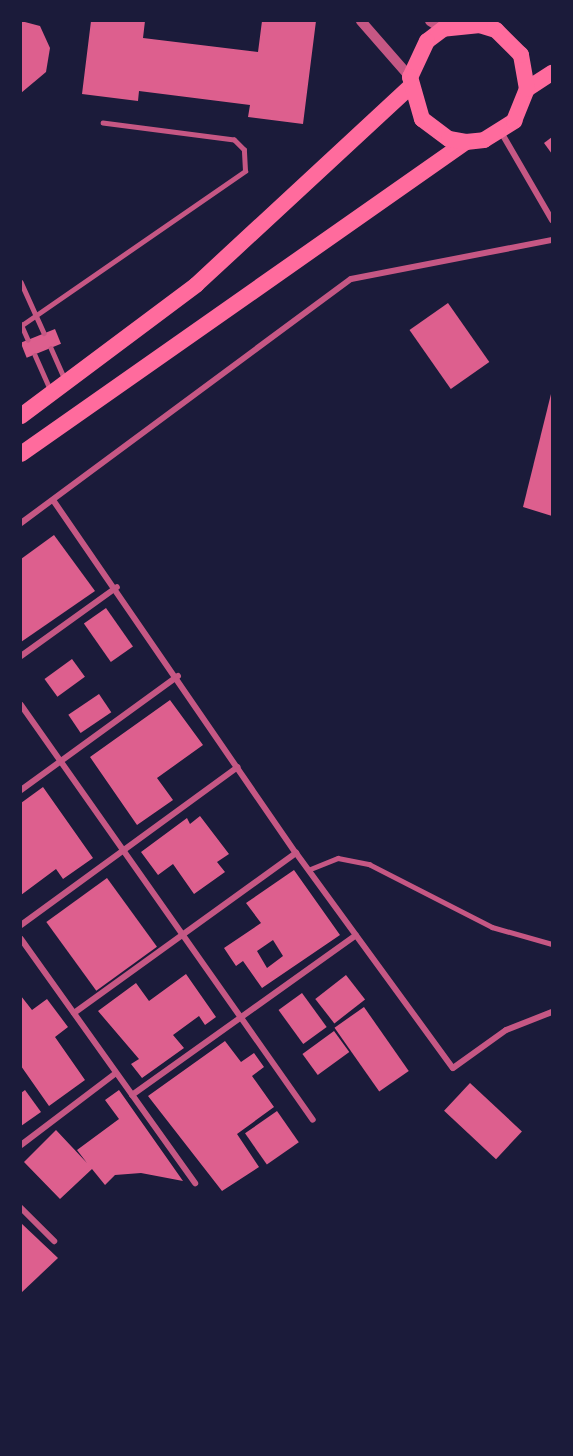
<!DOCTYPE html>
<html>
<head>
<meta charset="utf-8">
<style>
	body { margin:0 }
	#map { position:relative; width:573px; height:1456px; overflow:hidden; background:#1b1b3a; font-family:Ubuntu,sans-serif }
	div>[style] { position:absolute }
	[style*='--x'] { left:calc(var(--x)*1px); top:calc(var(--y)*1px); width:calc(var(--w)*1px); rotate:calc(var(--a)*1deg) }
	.building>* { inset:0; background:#dd5f8e; transform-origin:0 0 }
	.service>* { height:4.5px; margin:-2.25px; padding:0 2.25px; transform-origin:2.25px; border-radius:2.25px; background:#c65784 }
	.minor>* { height:6px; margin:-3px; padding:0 3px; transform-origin:3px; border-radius:3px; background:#c65784 }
	.tertiary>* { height:10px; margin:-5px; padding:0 5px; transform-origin:5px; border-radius:5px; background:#c65784 }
	.trunk>* { height:16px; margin:-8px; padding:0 8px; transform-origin:8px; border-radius:8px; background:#ff6b9d }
	span { translate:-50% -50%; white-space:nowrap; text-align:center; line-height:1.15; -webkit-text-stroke:4.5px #1b1b3a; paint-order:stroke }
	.frame { position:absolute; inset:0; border:22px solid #1b1b3a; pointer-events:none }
</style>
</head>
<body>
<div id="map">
	<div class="building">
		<i style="clip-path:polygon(21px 21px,40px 26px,50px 48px,46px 72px,21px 93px)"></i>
		<i style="clip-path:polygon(91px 21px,145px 21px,143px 38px,258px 52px,262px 21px,316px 21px,303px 124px,248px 117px,250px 105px,139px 91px,138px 101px,82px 94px)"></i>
		<i style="clip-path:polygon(552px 137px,552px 154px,544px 143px)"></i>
		<i style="left:448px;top:303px;width:72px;height:47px;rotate:55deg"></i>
		<i style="left:55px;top:329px;width:16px;height:37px;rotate:68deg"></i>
		<i style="clip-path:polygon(551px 394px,552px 394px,552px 516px,523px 507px)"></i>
		<i style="clip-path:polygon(54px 535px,95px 591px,21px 642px,21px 559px)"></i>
		<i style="left:106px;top:608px;width:47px;height:27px;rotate:55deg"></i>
		<i style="left:72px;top:659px;width:22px;height:34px;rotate:54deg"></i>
		<i style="left:99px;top:694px;width:22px;height:37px;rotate:56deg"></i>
		<i style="clip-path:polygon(170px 700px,203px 745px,157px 778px,173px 800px,137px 825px,90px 757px)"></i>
		<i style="clip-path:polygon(43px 787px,93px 858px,63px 879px,56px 869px,21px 895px,21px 803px)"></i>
		<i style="clip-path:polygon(200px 816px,229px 854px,217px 862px,225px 872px,194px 894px,173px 864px,158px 875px,141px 852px,187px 818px,190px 824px)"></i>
		<i style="clip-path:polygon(evenodd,294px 870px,340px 935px,262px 988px,243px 961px,236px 966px,224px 948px,261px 923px,246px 903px,294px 870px,273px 940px,283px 956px,267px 968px,257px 951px,273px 940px)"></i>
		<i style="left:107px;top:878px;width:85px;height:75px;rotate:54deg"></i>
		<i style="clip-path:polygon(186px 974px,216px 1017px,205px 1025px,199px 1016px,173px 1035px,184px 1048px,142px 1078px,131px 1064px,139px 1059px,98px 1011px,136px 983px,149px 1001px)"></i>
		<i style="left:346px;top:975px;width:31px;height:39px;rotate:52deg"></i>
		<i style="left:302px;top:993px;width:42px;height:29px;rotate:54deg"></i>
		<i style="clip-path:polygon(21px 996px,32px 1010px,47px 999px,68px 1027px,55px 1037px,85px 1080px,49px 1106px,21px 1066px)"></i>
		<i style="left:364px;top:1007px;width:78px;height:36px;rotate:55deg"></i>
		<i style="left:334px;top:1031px;width:26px;height:39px;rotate:54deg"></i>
		<i style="clip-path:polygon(225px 1041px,241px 1062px,254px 1053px,264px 1067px,252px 1076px,274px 1107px,237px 1134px,259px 1167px,222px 1191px,148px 1096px)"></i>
		<i style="left:470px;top:1083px;width:71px;height:38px;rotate:43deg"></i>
		<i style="clip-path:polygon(25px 1090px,41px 1112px,21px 1126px,21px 1093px)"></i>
		<i style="clip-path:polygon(119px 1090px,183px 1181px,141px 1173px,115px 1175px,105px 1185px,92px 1169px,60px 1199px,24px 1162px,56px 1130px,87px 1163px,77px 1150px,119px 1119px,105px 1100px)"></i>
		<i style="left:277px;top:1111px;width:38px;height:39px;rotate:55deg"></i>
		<i style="clip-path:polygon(21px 1223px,58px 1258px,21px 1293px)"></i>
	</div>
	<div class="service">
		<i style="--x:21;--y:282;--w:56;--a:65.7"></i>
		<i style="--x:21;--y:324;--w:17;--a:66"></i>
		<i style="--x:22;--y:325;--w:271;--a:-34.6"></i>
		<i style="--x:245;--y:171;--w:21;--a:-93"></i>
		<i style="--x:244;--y:150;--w:14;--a:-135"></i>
		<i style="--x:234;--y:140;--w:132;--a:-172.6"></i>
		<i style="--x:51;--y:348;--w:34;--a:66"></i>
		<i style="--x:35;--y:355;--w:39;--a:66"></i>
		<i style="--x:308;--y:870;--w:32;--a:-22"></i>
		<i style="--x:338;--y:858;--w:32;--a:11"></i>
		<i style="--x:369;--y:864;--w:138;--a:27.1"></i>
		<i style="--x:492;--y:927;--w:62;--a:15.8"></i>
	</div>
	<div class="minor">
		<i style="--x:501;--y:132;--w:102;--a:59.9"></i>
		<i style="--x:53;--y:500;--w:429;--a:55.5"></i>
		<i style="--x:296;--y:853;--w:266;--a:53.9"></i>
		<i style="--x:453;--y:1068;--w:65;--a:-35.6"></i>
		<i style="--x:506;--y:1030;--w:49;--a:-21.4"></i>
		<i style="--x:21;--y:523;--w:410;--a:-36.5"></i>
		<i style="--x:351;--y:279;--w:205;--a:-11"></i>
		<i style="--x:21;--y:656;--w:118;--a:-35.7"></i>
		<i style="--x:21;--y:705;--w:507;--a:54.87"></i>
		<i style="--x:21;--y:790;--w:194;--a:-36"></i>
		<i style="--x:21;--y:925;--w:268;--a:-36.1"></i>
		<i style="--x:21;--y:939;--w:300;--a:54.5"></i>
		<i style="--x:74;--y:1013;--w:274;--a:-35.8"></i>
		<i style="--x:132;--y:1095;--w:275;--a:-35.5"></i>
		<i style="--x:21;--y:1145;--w:119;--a:-37.2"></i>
		<i style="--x:21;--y:1208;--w:47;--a:45"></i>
	</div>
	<div class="tertiary">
		<i style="--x:361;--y:21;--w:74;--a:48.8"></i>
		<i style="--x:430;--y:21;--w:15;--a:32"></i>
	</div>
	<div class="trunk">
		<i style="--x:527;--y:89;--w:30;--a:-33"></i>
		<i style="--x:21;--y:416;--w:219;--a:-36.8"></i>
		<i style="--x:196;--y:285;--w:292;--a:-42.8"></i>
		<i style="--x:21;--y:454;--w:543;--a:-35.04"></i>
		<i style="--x:466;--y:142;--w:18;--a:-6"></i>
		<i style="--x:484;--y:140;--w:36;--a:-32"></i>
		<i style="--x:514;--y:121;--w:35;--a:-68"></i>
		<i style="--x:527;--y:89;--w:35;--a:-100"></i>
		<i style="--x:521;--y:55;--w:35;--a:-135"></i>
		<i style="--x:496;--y:30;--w:17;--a:-163"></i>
		<i style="--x:480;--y:25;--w:37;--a:174"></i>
		<i style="--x:443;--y:29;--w:20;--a:143"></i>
		<i style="--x:427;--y:41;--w:40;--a:115"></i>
		<i style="--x:410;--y:77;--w:44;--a:74.1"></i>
		<i style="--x:422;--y:119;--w:34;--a:37"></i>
		<i style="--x:449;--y:139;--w:17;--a:10"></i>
	</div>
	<div class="frame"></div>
</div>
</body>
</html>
